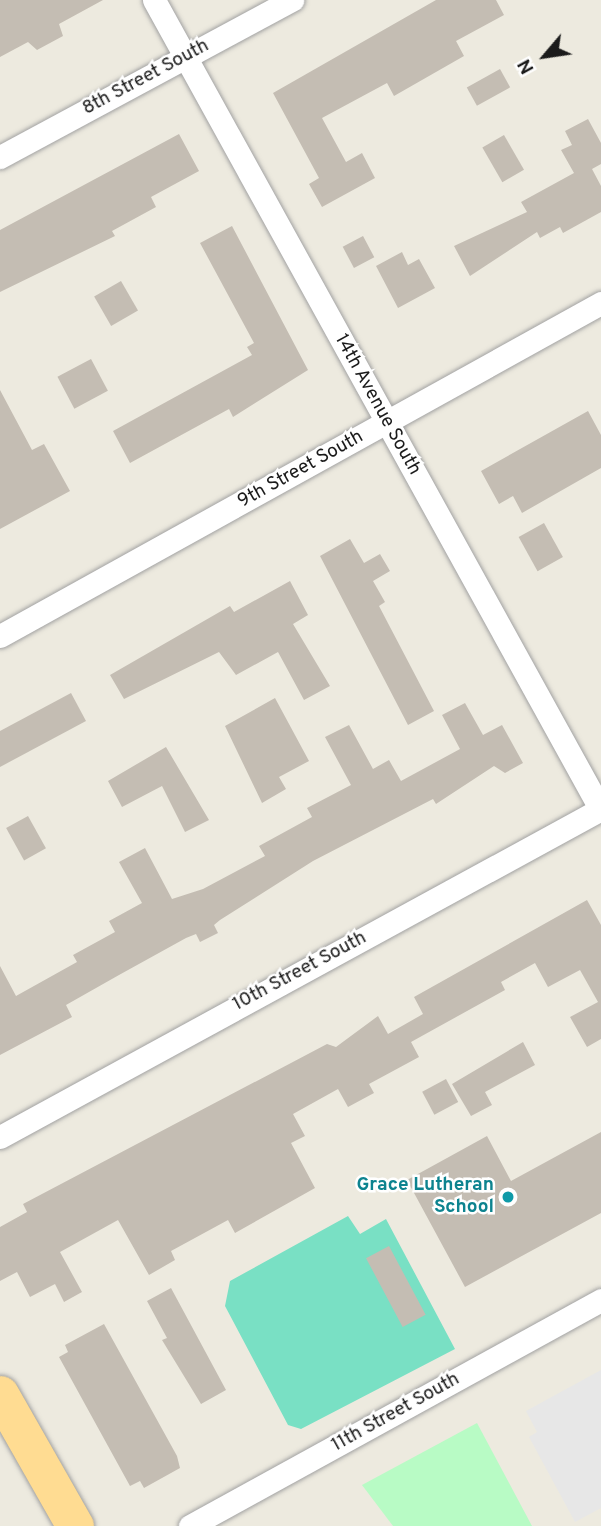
<!DOCTYPE html>
<html>
<head>
<meta charset="utf-8">
<style>
	body { margin:0 }
	#map { position:relative; width:601px; height:1526px; overflow:hidden; background:#edeadf; font-family:Overpass,sans-serif }
	div>[style] { position:absolute }
	[style*='--x'] { left:calc(var(--x)*1px); top:calc(var(--y)*1px); width:calc(var(--w)*1px); rotate:calc(var(--a)*1deg) }
	.park>* { inset:0; background:#b8fbc5 }
	.pitch>* { inset:0; background:#79e0c4 }
	.parking>* { inset:0; background:#e7e7e7 }
	.building>* { inset:0; background:#c4bdb3; transform-origin:0 0 }
	.roads { filter:drop-shadow(0 0 2px #a2a2a2) drop-shadow(0 0 2px #a2a2a2) }
	.street>* { height:23px; margin:-11.5px; padding:0 11.5px; transform-origin:11.5px; border-radius:11.5px; background:#fff }
	.primary>* { height:37px; margin:-18.5px; padding:0 18.5px; transform-origin:18.5px; border-radius:18.5px; background:#ffdc92 }
	.dots>* { width:19px; height:19px; translate:-50% -50%; box-sizing:border-box; border:4px solid #fff; border-radius:50% }
	span { translate:-50% -50%; white-space:nowrap; text-align:center; line-height:1.15; -webkit-text-stroke:5px #fff; paint-order:stroke }
	.street-label { font-size:19px; color:#1b1b1b }
	.culture-label { font-size:19px; color:#0d838f; font-weight:700 }
	.right { translate:-100% -50%; text-align:right }
	.north { position:absolute; left:510px; top:21px; width:70px; height:70px; -webkit-text-stroke:5px #fff; paint-order:stroke; rotate:241deg; font-size:19px; font-weight:700; line-height:28px; text-align:center; color:#1b1b1b }
	.north::after { content:''; display:block; margin:auto; width:24px; height:32px; background:#1b1b1b; clip-path:polygon(50% 0,100% 100%,50% 72%,0 100%) }
</style>
</head>
<body>
<div id="map">
	<div class="park">
		<i style="clip-path:polygon(477px 1423px,532px 1526px,393px 1526px,362px 1485px)"></i>
	</div>
	<div class="pitch">
		<i style="clip-path:polygon(348px 1216px,360px 1234px,386px 1219px,455px 1349px,301px 1429px,288px 1425px,225px 1306px,230px 1281px)"></i>
	</div>
	<div class="parking">
		<i style="clip-path:polygon(601px 1370px,601px 1508px,575px 1522px,529px 1437px,537px 1432px,526px 1411px)"></i>
	</div>
	<div class="building">
		<i style="clip-path:polygon(0 0,103px 0,59px 24px,63px 36px,37px 50px,28px 42px,0 57px)"></i>
		<i style="clip-path:polygon(436px 0,496px 0,504px 15px,456px 41px,464px 56px,394px 96px,387px 83px,322px 118px,346px 162px,362px 153px,375px 178px,322px 207px,309px 184px,319px 178px,273px 93px)"></i>
		<i style="left:500px;top:69px;width:21px;height:38px;rotate:61deg"></i>
		<i style="clip-path:polygon(588px 119px,601px 143px,601px 164px,592px 169px,601px 186px,601px 212px,563px 233px,560px 227px,540px 238px,537px 232px,470px 276px,454px 246px,527px 212px,521px 202px,574px 173px,561px 150px,572px 145px,565px 131px)"></i>
		<i style="clip-path:polygon(179px 134px,199px 171px,151px 197px,156px 207px,112px 231px,115px 236px,0 292px,0 230px)"></i>
		<i style="left:504px;top:135px;width:40px;height:25px;rotate:60deg"></i>
		<i style="clip-path:polygon(232px 226px,308px 370px,233px 417px,229px 409px,130px 463px,113px 431px,252px 355px,247px 347px,254px 343px,200px 243px)"></i>
		<i style="left:363px;top:236px;width:24px;height:23px;rotate:62deg"></i>
		<i style="clip-path:polygon(402px 252px,408px 265px,419px 259px,435px 288px,398px 308px,376px 266px)"></i>
		<i style="left:121px;top:281px;width:34px;height:31px;rotate:60deg"></i>
		<i style="left:91px;top:359px;width:36px;height:38px;rotate:62deg"></i>
		<i style="clip-path:polygon(0 390px,32px 450px,44px 444px,70px 491px,0 529px)"></i>
		<i style="clip-path:polygon(588px 411px,601px 435px,601px 468px,522px 513px,513px 496px,499px 504px,481px 471px)"></i>
		<i style="left:544px;top:523px;width:39px;height:29px;rotate:61deg"></i>
		<i style="clip-path:polygon(350px 539px,364px 563px,380px 554px,390px 571px,373px 581px,385px 602px,379px 606px,434px 711px,408px 725px,320px 556px)"></i>
		<i style="clip-path:polygon(290px 581px,308px 615px,293px 624px,330px 686px,304px 700px,278px 652px,236px 675px,219px 652px,124px 699px,110px 675px,230px 606px,234px 612px)"></i>
		<i style="clip-path:polygon(71px 693px,86px 721px,0 767px,0 731px)"></i>
		<i style="clip-path:polygon(275px 698px,309px 761px,279px 777px,286px 789px,262px 803px,225px 726px)"></i>
		<i style="clip-path:polygon(465px 703px,483px 735px,502px 725px,523px 763px,505px 773px,494px 766px,436px 804px,433px 799px,313px 861px,220px 920px,214px 925px,218px 933px,200px 942px,196px 934px,186px 938px,119px 975px,66px 1005px,72px 1017px,0 1055px,0 966px,16px 996px,77px 962px,73px 955px,115px 932px,109px 921px,142px 903px,119px 862px,145px 848px,172px 899px,203px 889px,265px 856px,259px 846px,312px 817px,307px 808px,351px 785px,325px 737px,349px 725px,373px 769px,389px 760px,401px 781px,460px 749px,442px 715px)"></i>
		<i style="clip-path:polygon(166px 747px,209px 820px,185px 832px,162px 786px,122px 807px,108px 781px)"></i>
		<i style="left:28px;top:816px;width:37px;height:25px;rotate:61deg"></i>
		<i style="clip-path:polygon(587px 900px,601px 925px,601px 1039px,587px 1047px,570px 1017px,598px 1002px,580px 970px,548px 987px,535px 963px,501px 982px,505px 990px,411px 1042px,419px 1057px,369px 1084px,374px 1093px,348px 1107px,338px 1089px,293px 1114px,305px 1136px,291px 1143px,315px 1188px,235px 1233px,228px 1220px,171px 1251px,175px 1260px,149px 1275px,118px 1220px,60px 1252px,82px 1292px,64px 1302px,55px 1284px,30px 1297px,17px 1272px,0 1281px,0 1227px,27px 1212px,23px 1204px,327px 1044px,336px 1047px,378px 1016px,388px 1034px,423px 1014px,414px 997px)"></i>
		<i style="clip-path:polygon(523px 1042px,535px 1065px,485px 1092px,492px 1105px,471px 1116px,452px 1084px)"></i>
		<i style="left:446px;top:1079px;width:26px;height:27px;rotate:62deg"></i>
		<i style="clip-path:polygon(601px 1132px,601px 1213px,465px 1287px,407px 1180px,487px 1136px,511px 1181px)"></i>
		<i style="left:389px;top:1246px;width:78px;height:26px;rotate:62deg"></i>
		<i style="clip-path:polygon(171px 1288px,226px 1390px,201px 1404px,162px 1340px,167px 1338px,147px 1301px)"></i>
		<i style="clip-path:polygon(104px 1324px,177px 1456px,180px 1468px,144px 1488px,140px 1481px,130px 1486px,59px 1357px,68px 1352px,65px 1345px)"></i>
	</div>
	<div class="roads">
		<div class="street">
			<i style="--x:154;--y:0;--w:925;--a:61.11"></i>
			<i style="--x:0;--y:157;--w:332;--a:-28.3"></i>
			<i style="--x:0;--y:636;--w:687;--a:-28.99"></i>
			<i style="--x:0;--y:1137;--w:685;--a:-28.62"></i>
			<i style="--x:190;--y:1526;--w:469;--a:-28.8"></i>
		</div>
		<div class="primary">
			<i style="--x:0;--y:1394;--w:152;--a:60.4"></i>
		</div>
	</div>
	<div class="dots">
		<i style="left:508px;top:1197px;background:#0f9aa8"></i>
	</div>
	<div class="street-label">
		<span style="left:146px;top:78px;rotate:-28deg">8th Street South</span>
		<span style="left:377px;top:405px;rotate:61deg">14th Avenue South</span>
		<span style="left:301px;top:470px;rotate:-29deg">9th Street South</span>
		<span style="left:300px;top:972px;rotate:-28deg">10th Street South</span>
		<span style="left:396px;top:1413px;rotate:-29deg">11th Street South</span>
	</div>
	<div class="culture-label">
		<span class="right" style="left:494px;top:1197px">Grace Lutheran<br>School</span>
	</div>
	<div class="north">N</div>
</div>
</body>
</html>
